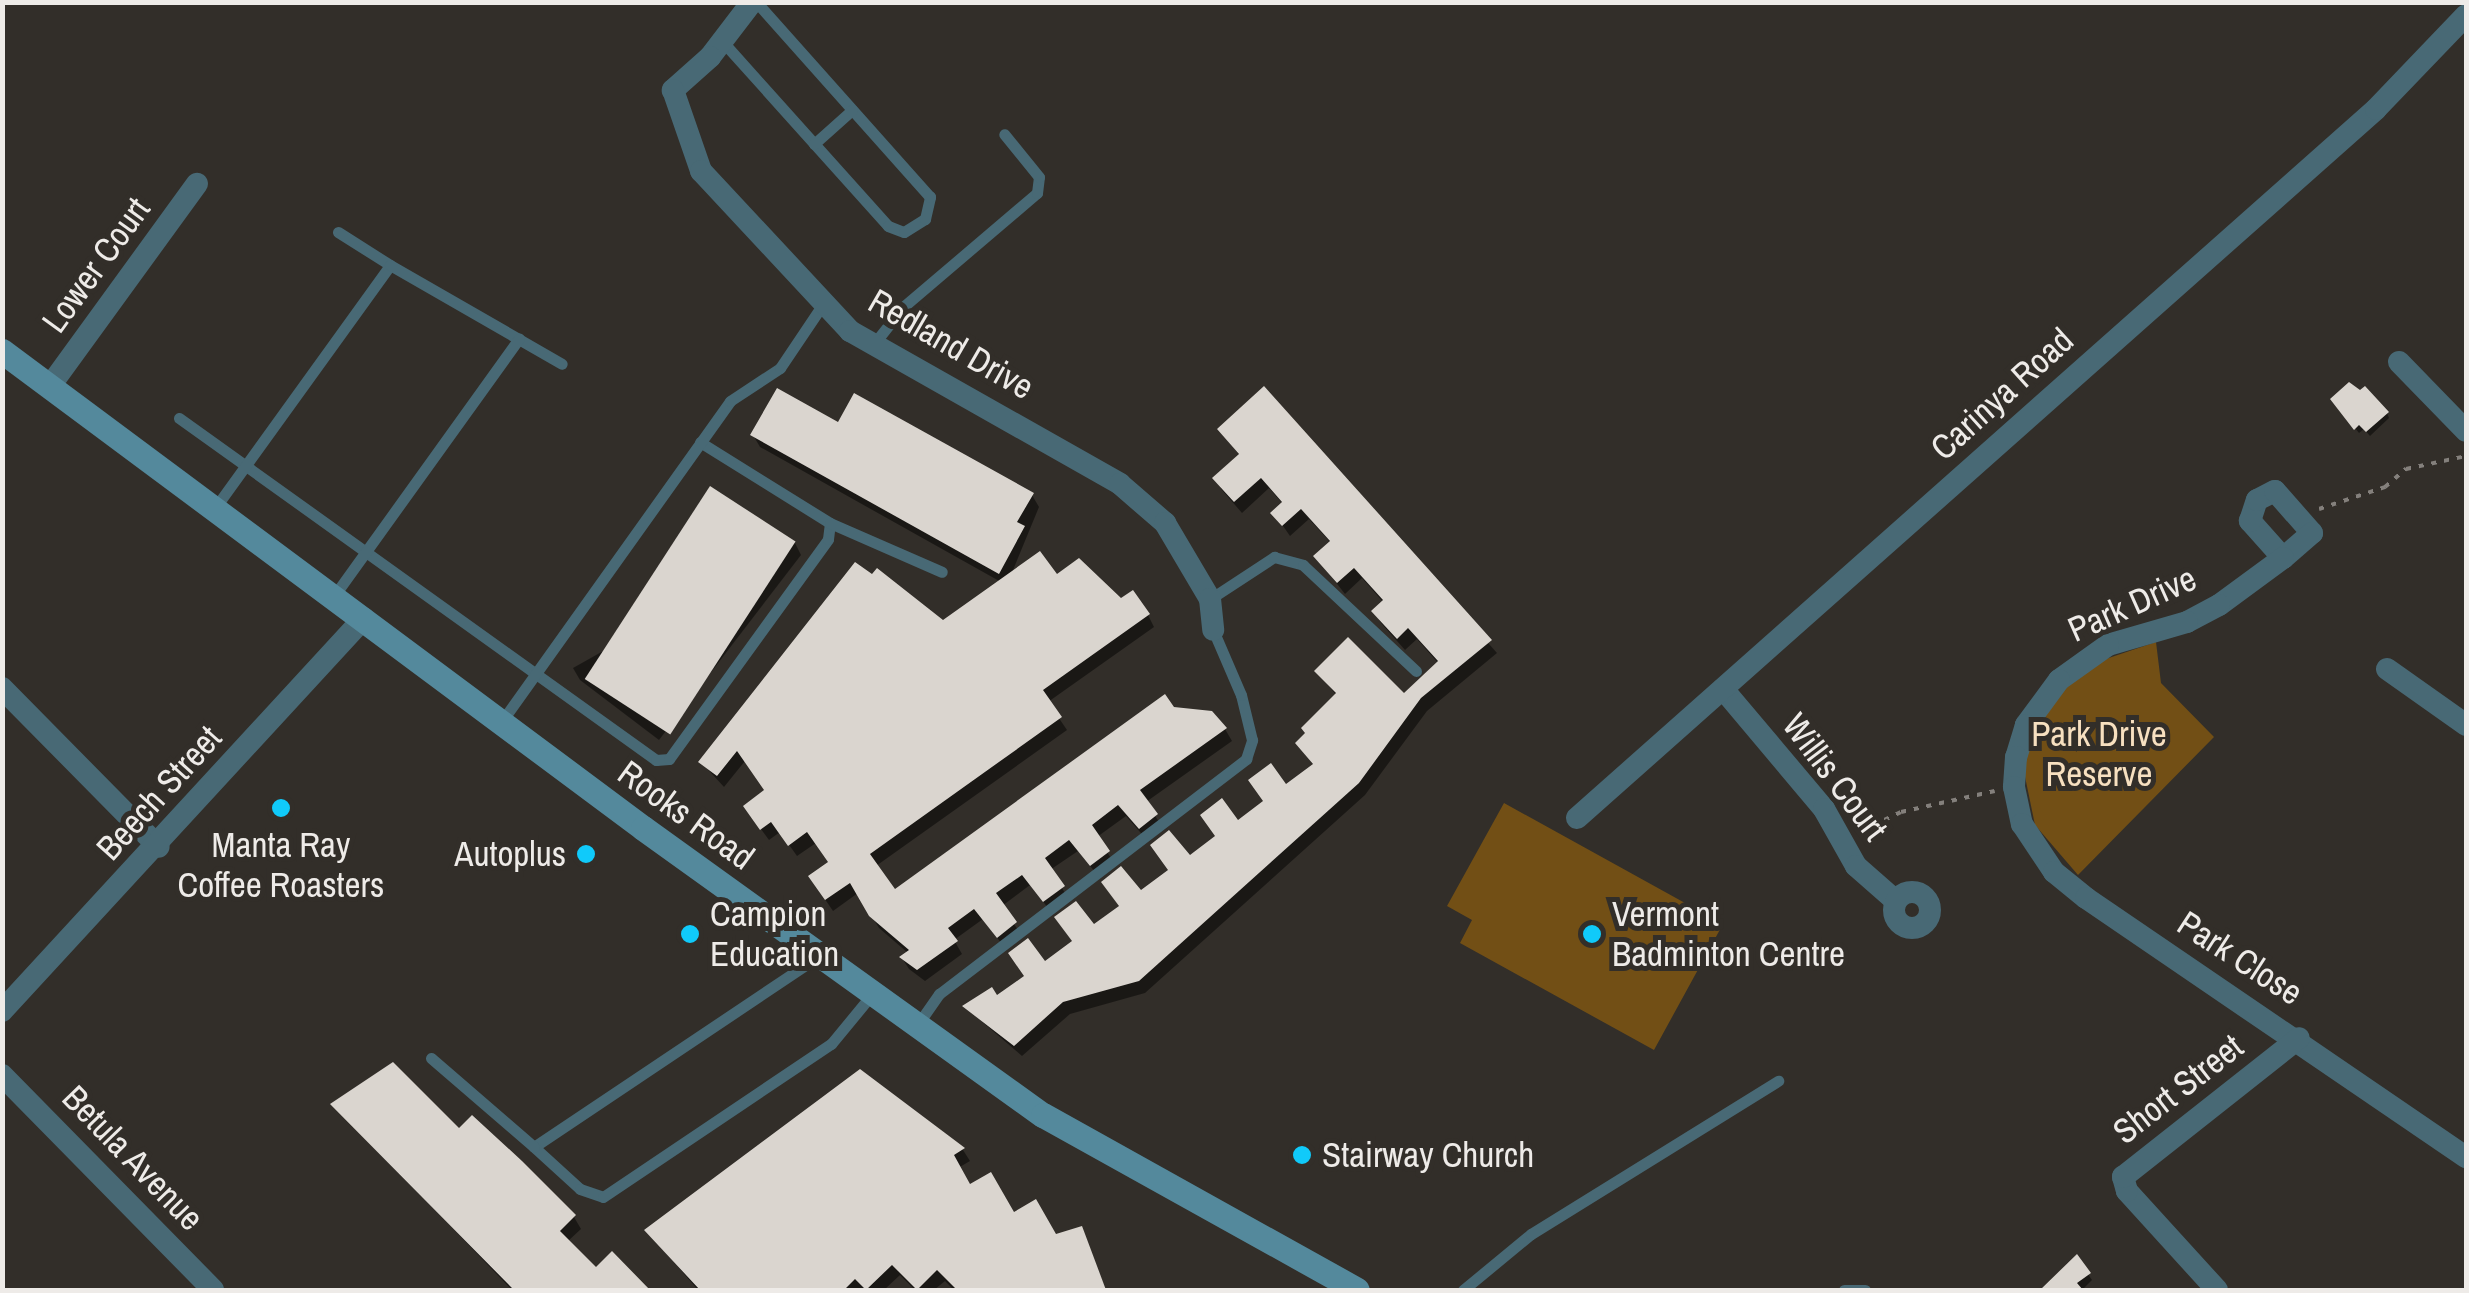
<!DOCTYPE html>
<html>
<head>
<meta charset="utf-8">
<style>
	body { margin:0 }
	#map { position:relative; width:2469px; height:1293px; overflow:hidden; background:#322e29; font-family:"Archivo Narrow",sans-serif }
	div>[style] { position:absolute }
	[style*='--x'] { left:calc(var(--x)*1px); top:calc(var(--y)*1px); width:calc(var(--w)*1px); rotate:calc(var(--a)*1deg) }
	.green>* { inset:0; background:#724f15 }
	.shadow>* { inset:0; background:#0007 }
	.building>* { inset:0; background:#dad5cf; transform-origin:0 0 }
	.path>* { height:4px; margin-top:-2px; transform-origin:0; background:repeating-linear-gradient(90deg,#84807c 0 5px,transparent 0 13px) }
	.lane>* { height:11px; margin:-5.5px; padding:0 5.5px; transform-origin:5.5px; border-radius:5.5px; background:#486975 }
	.street>* { height:22px; margin:-11px; padding:0 11px; transform-origin:11px; border-radius:11px; background:#486975 }
	.street>.ring { margin:-11px; padding:0; box-sizing:content-box; background:none; border:22px solid #486975; border-radius:50% }
	.secondary>* { height:25px; margin:-12.5px; padding:0 12.5px; transform-origin:12.5px; border-radius:12.5px; background:#54899c }
	.dots>* { width:28px; height:28px; translate:-50% -50%; box-sizing:border-box; border:5px solid #322e29; border-radius:50% }
	span { translate:-50% -50%; white-space:nowrap; text-align:center; line-height:1.15; -webkit-text-stroke:10px #322e29; paint-order:stroke }
	.street-label { font-size:35px; color:#eeebe8 }
	.park-label { font-size:35px; color:#f7e0c0 }
	.poi-label { font-size:35px; color:#eeebe8 }
	.right { translate:-100% -50%; text-align:right }
	.left { translate:0 -50%; text-align:left }
	.frame { position:absolute; inset:0; border:5px solid #eeebe8; pointer-events:none }
</style>
</head>
<body>
<div id="map">
	<div class="green">
		<i style="clip-path:polygon(2156px 642px,2161px 683px,2214px 737px,2078px 875px,2035px 825px,2022px 762px,2037px 714px,2094px 663px)"></i>
		<i style="clip-path:polygon(1504px 803px,1723px 924px,1654px 1050px,1460px 943px,1472px 920px,1447px 906px)"></i>
	</div>
	<div class="shadow">
		<i style="clip-path:polygon(1264px 390px,1497px 653px,1427px 711px,1365px 795px,1145px 993px,1070px 1014px,1022px 1056px,965px 1007px,997px 999px,1314px 766px,1298px 744px,1337px 696px,1317px 671px,1404px 696px,1439px 664px,1417px 639px,1405px 650px,1381px 623px,1374px 612px,1384px 603px,1362px 578px,1345px 594px,1316px 557px,1331px 543px,1309px 519px,1290px 536px,1274px 513px,1283px 504px,1269px 488px,1242px 513px,1222px 490px,1215px 478px,1240px 456px,1220px 429px)"></i>
		<i style="clip-path:polygon(2336px 404px,2387px 413px,2389px 418px,2370px 436px,2364px 429px,2359px 433px)"></i>
		<i style="clip-path:polygon(839px 426px,1032px 495px,1039px 507px,1011px 575px,1056px 577px,1121px 601px,1148px 615px,1154px 627px,1048px 702px,1067px 730px,876px 866px,895px 892px,1173px 710px,1225px 729px,1232px 741px,1146px 802px,1163px 828px,1147px 840px,1126px 816px,1097px 837px,1115px 864px,1099px 877px,1078px 851px,1050px 870px,1069px 899px,1052px 913px,1030px 885px,1002px 906px,1022px 936px,1005px 948px,983px 919px,954px 940px,962px 954px,925px 981px,909px 969px,902px 958px,908px 953px,879px 928px,858px 893px,833px 911px,818px 889px,830px 863px,816px 843px,797px 856px,780px 832px,769px 840px,753px 818px,767px 792px,745px 761px,724px 787px,701px 762px,943px 623px,1001px 582px,760px 447px,753px 435px)"></i>
		<i style="clip-path:polygon(795px 543px,801px 555px,659px 740px,580px 680px,573px 668px)"></i>
		<i style="clip-path:polygon(860px 1072px,963px 1150px,970px 1161px,958px 1168px,969px 1187px,1055px 1237px,1081px 1229px,1106px 1290px,954px 1290px,945px 1281px,934px 1290px,915px 1290px,900px 1275px,884px 1290px,698px 1290px,647px 1231px)"></i>
		<i style="clip-path:polygon(334px 1105px,459px 1132px,574px 1217px,581px 1229px,567px 1242px,596px 1271px,612px 1255px,646px 1290px,512px 1290px)"></i>
		<i style="clip-path:polygon(2077px 1258px,2092px 1280px,2082px 1290px,2042px 1290px)"></i>
	</div>
	<div class="building">
		<i style="clip-path:polygon(2349px 382px,2360px 390px,2365px 386px,2389px 412px,2366px 432px,2359px 425px,2354px 430px,2330px 399px)"></i>
		<i style="clip-path:polygon(1264px 386px,1492px 640px,1421px 698px,1359px 783px,1139px 981px,1063px 1002px,1014px 1046px,962px 1006px,992px 987px,997px 995px,1024px 976px,1008px 953px,1028px 938px,1045px 961px,1072px 941px,1054px 917px,1076px 901px,1094px 924px,1119px 906px,1101px 882px,1121px 866px,1141px 890px,1168px 870px,1150px 845px,1169px 830px,1190px 855px,1215px 836px,1200px 815px,1222px 798px,1238px 820px,1263px 801px,1248px 780px,1271px 763px,1286px 784px,1313px 764px,1295px 743px,1305px 733px,1301px 728px,1336px 693px,1314px 671px,1348px 637px,1404px 693px,1438px 661px,1408px 628px,1397px 639px,1371px 611px,1383px 600px,1354px 568px,1337px 583px,1313px 556px,1330px 541px,1301px 509px,1282px 526px,1270px 513px,1282px 502px,1261px 478px,1234px 502px,1212px 478px,1239px 454px,1217px 429px)"></i>
		<i style="clip-path:polygon(777px 388px,838px 422px,854px 393px,1034px 493px,1017px 522px,1025px 526px,999px 574px,750px 435px)"></i>
		<i style="left:710px;top:486px;width:102px;height:230px;rotate:33deg"></i>
		<i style="clip-path:polygon(1040px 551px,1057px 574px,1079px 558px,1121px 598px,1133px 590px,1150px 614px,1043px 690px,1062px 717px,870px 854px,895px 889px,1165px 694px,1174px 707px,1212px 711px,1227px 728px,1140px 790px,1158px 814px,1139px 829px,1118px 805px,1092px 825px,1110px 851px,1090px 866px,1069px 840px,1045px 858px,1065px 886px,1043px 902px,1022px 875px,996px 893px,1017px 922px,997px 938px,974px 909px,948px 928px,958px 941px,917px 970px,899px 957px,909px 950px,869px 916px,850px 883px,825px 900px,808px 876px,828px 862px,807px 832px,788px 846px,771px 822px,760px 830px,743px 806px,764px 790px,737px 751px,717px 776px,698px 762px,855px 562px,872px 574px,877px 568px,943px 620px)"></i>
		<i style="clip-path:polygon(393px 1062px,459px 1128px,472px 1115px,522px 1161px,576px 1215px,560px 1231px,596px 1267px,612px 1251px,650px 1290px,514px 1290px,330px 1104px)"></i>
		<i style="clip-path:polygon(860px 1069px,965px 1148px,954px 1155px,970px 1184px,991px 1172px,1014px 1212px,1036px 1199px,1056px 1234px,1082px 1226px,1106px 1290px,957px 1290px,937px 1270px,917px 1290px,892px 1265px,866px 1290px,855px 1279px,844px 1290px,700px 1290px,644px 1230px)"></i>
		<i style="clip-path:polygon(2077px 1254px,2091px 1273px,2077px 1283px,2083px 1290px,2040px 1290px)"></i>
	</div>
	<div class="path">
		<i style="--x:2319;--y:509;--w:70;--a:-18.4"></i>
		<i style="--x:2385;--y:487;--w:28;--a:-41"></i>
		<i style="--x:2406;--y:469;--w:61;--a:-12.2"></i>
		<i style="--x:1861;--y:831;--w:44;--a:-25.4"></i>
		<i style="--x:1901;--y:812;--w:96;--a:-12.6"></i>
	</div>
	<div class="lane">
		<i style="--x:723;--y:42;--w:247;--a:48.1"></i>
		<i style="--x:888;--y:226;--w:17;--a:21"></i>
		<i style="--x:904;--y:232;--w:25;--a:-32"></i>
		<i style="--x:925;--y:219;--w:23;--a:-77"></i>
		<i style="--x:930;--y:197;--w:261;--a:-131.7"></i>
		<i style="--x:814;--y:144;--w:51;--a:-41.8"></i>
		<i style="--x:338;--y:232;--w:62;--a:32.4"></i>
		<i style="--x:873;--y:345;--w:48;--a:-51.7"></i>
		<i style="--x:903;--y:307;--w:176;--a:-40.4"></i>
		<i style="--x:1037;--y:193;--w:16;--a:-83"></i>
		<i style="--x:1039;--y:177;--w:55;--a:-129.1"></i>
		<i style="--x:179;--y:418;--w:587;--a:35.64"></i>
		<i style="--x:656;--y:760;--w:13;--a:-4"></i>
		<i style="--x:669;--y:759;--w:271;--a:-54.1"></i>
		<i style="--x:828;--y:539;--w:16;--a:-83"></i>
		<i style="--x:830;--y:523;--w:153;--a:-148.1"></i>
		<i style="--x:215;--y:508;--w:299;--a:-54.2"></i>
		<i style="--x:390;--y:265;--w:198;--a:29.9"></i>
		<i style="--x:830;--y:523;--w:122;--a:23.6"></i>
		<i style="--x:334;--y:596;--w:317;--a:-54.3"></i>
		<i style="--x:1210;--y:599;--w:77;--a:-33.3"></i>
		<i style="--x:1274;--y:557;--w:30;--a:15"></i>
		<i style="--x:1303;--y:565;--w:155;--a:43.2"></i>
		<i style="--x:502;--y:721;--w:393;--a:-54.5"></i>
		<i style="--x:730;--y:401;--w:60;--a:-33.4"></i>
		<i style="--x:780;--y:368;--w:77;--a:-56.1"></i>
		<i style="--x:819;--y:956;--w:343;--a:146.2"></i>
		<i style="--x:534;--y:1147;--w:62;--a:42.4"></i>
		<i style="--x:580;--y:1189;--w:24;--a:19"></i>
		<i style="--x:603;--y:1197;--w:275;--a:-33.9"></i>
		<i style="--x:831;--y:1044;--w:66;--a:-50.5"></i>
		<i style="--x:918;--y:1024;--w:37;--a:-55"></i>
		<i style="--x:939;--y:994;--w:387;--a:-37.4"></i>
		<i style="--x:1246;--y:759;--w:20;--a:-72"></i>
		<i style="--x:1252;--y:740;--w:46;--a:-103.7"></i>
		<i style="--x:1241;--y:695;--w:71;--a:-113.3"></i>
		<i style="--x:431;--y:1058;--w:136;--a:40.8"></i>
		<i style="--x:1463;--y:1290;--w:88;--a:-39.5"></i>
		<i style="--x:1531;--y:1234;--w:291;--a:-31.8"></i>
		<i style="--x:1844;--y:1290;--w:21;--a:0"></i>
	</div>
	<div class="street">
		<i style="--x:752;--y:2;--w:69;--a:127.4"></i>
		<i style="--x:710;--y:57;--w:50;--a:138.3"></i>
		<i style="--x:673;--y:90;--w:86;--a:70.9"></i>
		<i style="--x:701;--y:171;--w:219;--a:47"></i>
		<i style="--x:850;--y:331;--w:310;--a:29.5"></i>
		<i style="--x:1120;--y:484;--w:60;--a:40.9"></i>
		<i style="--x:1165;--y:523;--w:88;--a:59.4"></i>
		<i style="--x:1210;--y:599;--w:31;--a:84"></i>
		<i style="--x:2399;--y:362;--w:96;--a:45.8"></i>
		<i style="--x:50;--y:386;--w:250;--a:-54"></i>
		<i style="--x:2283;--y:558;--w:50;--a:-131.7"></i>
		<i style="--x:2250;--y:521;--w:22;--a:-72"></i>
		<i style="--x:2257;--y:500;--w:20;--a:-27"></i>
		<i style="--x:2275;--y:491;--w:56;--a:48.6"></i>
		<i style="--x:2312;--y:533;--w:38;--a:139"></i>
		<i style="--x:2283;--y:558;--w:79;--a:143.7"></i>
		<i style="--x:2219;--y:605;--w:36;--a:152"></i>
		<i style="--x:2187;--y:622;--w:82;--a:163.8"></i>
		<i style="--x:2108;--y:645;--w:60;--a:144.5"></i>
		<i style="--x:2059;--y:680;--w:56;--a:126.3"></i>
		<i style="--x:2026;--y:725;--w:34;--a:107"></i>
		<i style="--x:2016;--y:757;--w:30;--a:94"></i>
		<i style="--x:2014;--y:787;--w:38;--a:78"></i>
		<i style="--x:2022;--y:824;--w:58;--a:56.3"></i>
		<i style="--x:2054;--y:872;--w:41;--a:39.1"></i>
		<i style="--x:2086;--y:898;--w:460;--a:34.3"></i>
		<i style="--x:2387;--y:669;--w:97;--a:35.3"></i>
		<i style="--x:2;--y:688;--w:223;--a:45.4"></i>
		<i style="--x:1723;--y:689;--w:157;--a:49.9"></i>
		<i style="--x:1824;--y:809;--w:65;--a:60.7"></i>
		<i style="--x:1856;--y:866;--w:53;--a:41.2"></i>
		<i style="--x:1577;--y:818;--w:1068;--a:-41.58"></i>
		<i style="--x:2376;--y:109;--w:130;--a:-46.2"></i>
		<i class="ring" style="left:1894px;top:892px;width:14px;height:14px"></i>
		<i style="--x:2;--y:1011;--w:534;--a:-47.35"></i>
		<i style="--x:2;--y:1075;--w:301;--a:45.5"></i>
		<i style="--x:2217;--y:1290;--w:134;--a:-132.3"></i>
		<i style="--x:2127;--y:1191;--w:15;--a:-106"></i>
		<i style="--x:2123;--y:1177;--w:224;--a:-38.3"></i>
	</div>
	<div class="secondary">
		<i style="--x:2;--y:351;--w:799;--a:36.65"></i>
		<i style="--x:643;--y:828;--w:492;--a:35.7"></i>
		<i style="--x:1043;--y:1115;--w:359;--a:29.1"></i>
	</div>
	<div class="dots">
		<i style="left:281px;top:808px;background:#10cafa"></i>
		<i style="left:586px;top:854px;background:#10cafa"></i>
		<i style="left:690px;top:934px;background:#10cafa"></i>
		<i style="left:1592px;top:934px;background:#10cafa"></i>
		<i style="left:1302px;top:1155px;background:#10cafa"></i>
	</div>
	<div class="street-label">
		<span style="left:96px;top:265px;rotate:-54deg">Lower Court</span>
		<span style="left:951px;top:344px;rotate:30deg">Redland Drive</span>
		<span style="left:2002px;top:394px;rotate:-42deg">Carinya Road</span>
		<span style="left:2132px;top:604px;rotate:-24deg">Park Drive</span>
		<span style="left:1835px;top:777px;rotate:53deg">Willis Court</span>
		<span style="left:159px;top:793px;rotate:-48deg">Beech Street</span>
		<span style="left:686px;top:815px;rotate:36deg">Rooks Road</span>
		<span style="left:2240px;top:958px;rotate:33deg">Park Close</span>
		<span style="left:2178px;top:1089px;rotate:-38deg">Short Street</span>
		<span style="left:133px;top:1158px;rotate:46deg">Betula Avenue</span>
	</div>
	<div class="park-label">
		<span style="left:2099px;top:754px">Park Drive<br>Reserve</span>
	</div>
	<div class="poi-label">
		<span style="left:281px;top:865px">Manta Ray<br>Coffee Roasters</span>
		<span class="right" style="left:566px;top:854px">Autoplus</span>
		<span class="left" style="left:710px;top:934px">Campion<br>Education</span>
		<span class="left" style="left:1612px;top:934px">Vermont<br>Badminton Centre</span>
		<span class="left" style="left:1322px;top:1155px">Stairway Church</span>
	</div>
	<div class="frame"></div>
</div>
</body>
</html>
